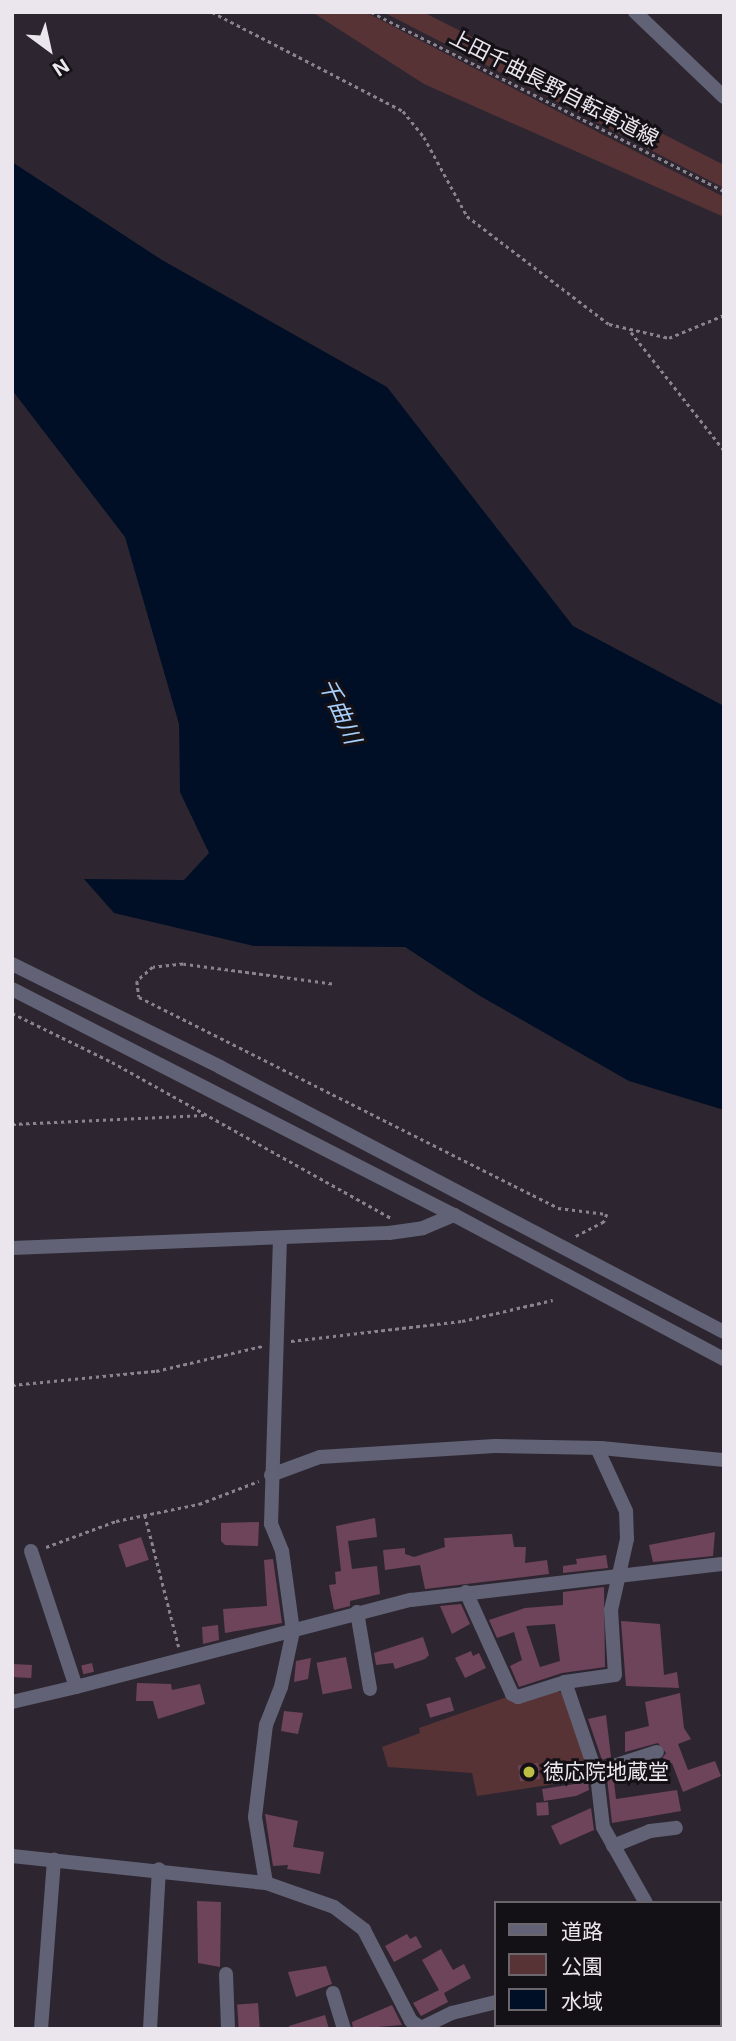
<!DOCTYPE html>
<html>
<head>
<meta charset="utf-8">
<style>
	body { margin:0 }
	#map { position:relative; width:736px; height:2041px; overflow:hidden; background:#2d2631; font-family:Inter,"Noto Sans JP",sans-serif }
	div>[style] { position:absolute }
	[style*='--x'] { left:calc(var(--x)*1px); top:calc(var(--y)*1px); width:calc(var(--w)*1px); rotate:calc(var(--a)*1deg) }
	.green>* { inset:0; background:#573335 }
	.water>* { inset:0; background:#000f25 }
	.building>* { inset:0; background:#6e445b; transform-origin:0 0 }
	.path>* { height:2.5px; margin-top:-1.25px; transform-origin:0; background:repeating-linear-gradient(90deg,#8a848e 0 3.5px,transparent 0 7px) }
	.minor>* { height:14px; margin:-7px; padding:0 7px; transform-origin:7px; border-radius:7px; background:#616275 }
	.dots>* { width:19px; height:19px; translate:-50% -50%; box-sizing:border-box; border:4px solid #141116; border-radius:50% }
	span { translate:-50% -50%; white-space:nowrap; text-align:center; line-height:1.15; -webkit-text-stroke:6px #141116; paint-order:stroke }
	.street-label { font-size:21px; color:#ebe6ee }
	.poi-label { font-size:21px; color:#ebe6ee }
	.left { translate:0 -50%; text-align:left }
	.water-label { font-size:23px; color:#a7d0fd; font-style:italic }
	.frame { position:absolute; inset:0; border:14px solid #ebe6ee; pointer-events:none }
	.legend { position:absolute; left:494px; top:1901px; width:228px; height:126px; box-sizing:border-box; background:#141116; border:2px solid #6a666c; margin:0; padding:9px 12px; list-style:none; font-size:21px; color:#ebe6ee }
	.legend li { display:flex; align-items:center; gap:14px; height:35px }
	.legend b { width:35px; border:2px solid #6a666c }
	.north { position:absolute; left:14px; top:14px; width:70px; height:70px; -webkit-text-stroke:5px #141116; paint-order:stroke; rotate:147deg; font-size:19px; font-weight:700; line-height:28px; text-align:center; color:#ebe6ee }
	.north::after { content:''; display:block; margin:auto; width:24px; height:32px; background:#ebe6ee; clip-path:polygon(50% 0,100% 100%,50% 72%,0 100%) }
</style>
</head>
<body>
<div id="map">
	<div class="green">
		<i style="clip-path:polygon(312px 12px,365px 12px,724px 197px,724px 217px,424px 84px)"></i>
		<i style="clip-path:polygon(383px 12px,423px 12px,724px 165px,724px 188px)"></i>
		<i style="clip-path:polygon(555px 1690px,562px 1693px,593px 1778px,477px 1796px,472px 1773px,388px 1767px,382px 1747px,420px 1733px,419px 1728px,507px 1697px)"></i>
	</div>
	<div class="water">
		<i style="clip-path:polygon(12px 162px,162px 260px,387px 387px,573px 626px,724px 706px,724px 1110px,629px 1081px,480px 996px,405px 947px,254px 946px,114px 913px,84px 879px,184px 880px,209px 853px,180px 792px,179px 724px,125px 537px,12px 390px)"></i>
	</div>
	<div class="building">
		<i style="clip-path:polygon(375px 1518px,377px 1537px,348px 1541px,352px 1569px,377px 1566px,380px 1594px,350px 1601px,350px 1606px,334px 1610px,329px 1585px,336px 1584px,335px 1572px,341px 1571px,336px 1526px)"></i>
		<i style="clip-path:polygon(259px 1522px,258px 1546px,225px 1545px,221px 1541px,221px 1523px)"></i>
		<i style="clip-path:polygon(715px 1532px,713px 1556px,653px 1562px,649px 1545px)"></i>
		<i style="clip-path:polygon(512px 1534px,514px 1547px,526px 1547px,525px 1563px,547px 1560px,549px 1574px,425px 1589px,420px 1565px,385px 1570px,383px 1550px,405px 1548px,405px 1554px,414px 1557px,445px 1547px,444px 1538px)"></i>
		<i style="left:141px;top:1537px;width:24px;height:24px;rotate:71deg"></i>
		<i style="clip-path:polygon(606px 1555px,608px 1568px,563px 1573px,563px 1566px,577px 1564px,576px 1559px)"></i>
		<i style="clip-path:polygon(273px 1559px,282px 1623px,225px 1633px,223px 1609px,267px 1606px,264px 1560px)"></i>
		<i style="clip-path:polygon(evenodd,604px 1587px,605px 1667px,562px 1673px,519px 1687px,510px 1666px,522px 1660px,514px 1632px,497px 1638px,489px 1620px,525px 1608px,563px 1605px,563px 1592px,604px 1587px,555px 1624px,560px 1661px,540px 1667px,526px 1626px,555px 1624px)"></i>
		<i style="clip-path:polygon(461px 1604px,470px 1624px,452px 1634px,440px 1606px)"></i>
		<i style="clip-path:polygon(621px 1621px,660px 1624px,664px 1675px,677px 1672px,679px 1688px,626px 1686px)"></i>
		<i style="clip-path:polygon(218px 1625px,219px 1640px,203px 1644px,202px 1627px)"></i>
		<i style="clip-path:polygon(423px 1637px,429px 1655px,425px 1659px,395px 1669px,393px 1663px,376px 1665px,374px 1653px)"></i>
		<i style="clip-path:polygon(471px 1651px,473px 1656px,479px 1653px,486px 1668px,465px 1678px,455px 1658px)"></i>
		<i style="left:346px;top:1657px;width:32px;height:30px;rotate:79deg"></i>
		<i style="clip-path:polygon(311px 1658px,308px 1679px,294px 1682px,296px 1661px)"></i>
		<i style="left:92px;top:1663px;width:9px;height:11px;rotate:77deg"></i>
		<i style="left:12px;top:1664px;width:20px;height:13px;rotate:3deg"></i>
		<i style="clip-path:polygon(137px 1683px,171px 1684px,172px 1690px,200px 1684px,205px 1704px,158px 1719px,153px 1701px,136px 1701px)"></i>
		<i style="clip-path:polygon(680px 1693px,684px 1728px,691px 1739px,678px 1744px,688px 1770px,715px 1761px,721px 1776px,683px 1792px,672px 1763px,614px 1782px,616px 1799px,677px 1790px,681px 1811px,612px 1823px,607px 1778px,660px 1761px,666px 1753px,658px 1743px,625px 1752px,625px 1732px,649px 1726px,645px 1702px)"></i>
		<i style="left:450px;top:1697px;width:14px;height:25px;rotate:73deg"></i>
		<i style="clip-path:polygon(284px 1711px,303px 1713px,298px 1734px,281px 1731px)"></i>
		<i style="clip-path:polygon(606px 1715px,611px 1757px,602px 1760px,588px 1719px)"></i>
		<i style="left:538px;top:1763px;width:16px;height:20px;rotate:83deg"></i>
		<i style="clip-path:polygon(588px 1782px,589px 1790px,576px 1796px,544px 1801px,542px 1789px)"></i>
		<i style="left:548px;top:1802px;width:13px;height:12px;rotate:86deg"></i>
		<i style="clip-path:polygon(591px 1808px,594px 1830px,560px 1845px,551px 1826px)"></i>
		<i style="clip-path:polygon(265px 1814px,298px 1821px,293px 1847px,324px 1852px,320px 1874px,287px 1869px,288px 1865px,273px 1866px)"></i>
		<i style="clip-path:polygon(197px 1901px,221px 1902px,220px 1967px,198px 1963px)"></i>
		<i style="clip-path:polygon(407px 1934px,410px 1939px,416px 1936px,422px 1947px,394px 1962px,385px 1946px)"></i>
		<i style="clip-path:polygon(441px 1949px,453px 1970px,464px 1964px,471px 1978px,444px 1993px,448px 2002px,421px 2016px,413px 2003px,439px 1990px,422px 1960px)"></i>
		<i style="clip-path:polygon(326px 1966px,332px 1984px,296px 1997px,288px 1972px)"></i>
		<i style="left:258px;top:2003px;width:26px;height:21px;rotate:86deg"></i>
		<i style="clip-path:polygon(392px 2005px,402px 2025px,353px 2029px,352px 2022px)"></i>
		<i style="clip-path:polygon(325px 2015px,329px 2029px,289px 2029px,289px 2026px)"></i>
	</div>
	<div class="path">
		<i style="--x:212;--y:12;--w:215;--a:27.4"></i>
		<i style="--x:403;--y:111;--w:33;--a:51"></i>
		<i style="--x:424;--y:137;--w:90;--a:61.4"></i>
		<i style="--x:467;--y:216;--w:178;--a:37.3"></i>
		<i style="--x:609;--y:324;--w:62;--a:13.1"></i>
		<i style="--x:669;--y:338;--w:60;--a:-22.7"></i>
		<i style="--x:371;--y:12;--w:396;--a:26.9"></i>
		<i style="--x:631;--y:332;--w:150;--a:51.8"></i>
		<i style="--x:332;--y:984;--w:150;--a:-172.4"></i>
		<i style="--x:183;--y:964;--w:30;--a:174"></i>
		<i style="--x:153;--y:967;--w:21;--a:139"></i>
		<i style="--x:137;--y:981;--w:16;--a:83"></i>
		<i style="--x:139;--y:997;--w:469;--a:26.7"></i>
		<i style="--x:558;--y:1208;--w:49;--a:7"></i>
		<i style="--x:607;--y:1214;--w:9;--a:111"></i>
		<i style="--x:604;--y:1222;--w:34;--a:153"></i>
		<i style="--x:12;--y:1013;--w:111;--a:26.1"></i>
		<i style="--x:112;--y:1062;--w:320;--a:29.2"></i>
		<i style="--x:12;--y:1124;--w:193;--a:-2.7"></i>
		<i style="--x:291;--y:1341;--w:172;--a:-6.7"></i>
		<i style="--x:462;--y:1321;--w:93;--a:-13"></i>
		<i style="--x:12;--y:1385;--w:145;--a:-5.6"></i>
		<i style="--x:156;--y:1371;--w:110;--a:-13.2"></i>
		<i style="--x:145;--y:1515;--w:136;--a:75.6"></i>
		<i style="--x:46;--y:1547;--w:75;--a:-20.4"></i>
		<i style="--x:116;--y:1521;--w:85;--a:-11.6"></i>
		<i style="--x:199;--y:1504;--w:64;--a:-21"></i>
	</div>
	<div class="minor">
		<i style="--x:635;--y:12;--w:123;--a:43.7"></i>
		<i style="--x:12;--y:964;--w:232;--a:26.3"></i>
		<i style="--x:220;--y:1067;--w:569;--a:27.74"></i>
		<i style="--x:12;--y:989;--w:496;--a:27.1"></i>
		<i style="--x:454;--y:1215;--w:306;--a:28.1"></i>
		<i style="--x:12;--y:1248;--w:377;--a:-2.3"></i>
		<i style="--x:389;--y:1233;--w:34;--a:-8"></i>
		<i style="--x:423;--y:1228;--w:34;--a:-23"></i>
		<i style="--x:271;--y:1475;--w:52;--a:-20.2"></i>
		<i style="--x:320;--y:1457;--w:175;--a:-3.6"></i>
		<i style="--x:495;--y:1446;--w:106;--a:1.1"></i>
		<i style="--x:601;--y:1448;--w:124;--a:5.6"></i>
		<i style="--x:31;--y:1551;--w:143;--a:71.7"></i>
		<i style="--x:76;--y:1687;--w:346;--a:-14.6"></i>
		<i style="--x:411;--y:1600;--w:315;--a:-6.6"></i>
		<i style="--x:466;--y:1592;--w:112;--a:65.7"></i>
		<i style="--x:512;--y:1694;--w:7;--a:27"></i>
		<i style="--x:518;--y:1697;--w:49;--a:-17.7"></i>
		<i style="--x:565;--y:1682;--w:99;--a:71.2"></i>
		<i style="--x:597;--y:1776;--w:51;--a:83.3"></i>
		<i style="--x:603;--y:1827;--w:87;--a:60.5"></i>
		<i style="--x:357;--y:1612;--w:78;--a:80.4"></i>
		<i style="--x:565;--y:1682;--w:50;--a:-8"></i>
		<i style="--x:615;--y:1675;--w:65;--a:-93.5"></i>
		<i style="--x:611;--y:1610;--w:73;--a:-77.3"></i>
		<i style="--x:627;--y:1539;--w:28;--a:-92"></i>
		<i style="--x:626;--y:1511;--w:69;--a:-114.7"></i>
		<i style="--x:12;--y:1702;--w:66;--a:-13.2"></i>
		<i style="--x:595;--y:1772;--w:65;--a:-17.9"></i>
		<i style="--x:613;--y:1846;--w:40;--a:-22"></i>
		<i style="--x:650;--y:1831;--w:26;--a:-7"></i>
		<i style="--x:12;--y:1856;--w:255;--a:6.1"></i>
		<i style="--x:266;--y:1883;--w:72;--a:19.4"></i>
		<i style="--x:334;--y:1907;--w:38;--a:37"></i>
		<i style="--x:364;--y:1930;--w:102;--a:62.7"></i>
		<i style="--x:411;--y:2021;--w:14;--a:34"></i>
		<i style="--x:266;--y:1883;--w:67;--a:-99.5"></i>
		<i style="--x:255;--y:1817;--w:93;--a:-83.2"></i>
		<i style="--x:266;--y:1725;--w:41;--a:-68.5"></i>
		<i style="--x:281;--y:1687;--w:57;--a:-77.9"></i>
		<i style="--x:293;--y:1631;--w:81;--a:-97.8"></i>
		<i style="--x:282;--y:1551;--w:29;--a:-112"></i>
		<i style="--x:271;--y:1524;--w:286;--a:-88.2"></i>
		<i style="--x:226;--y:1974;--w:55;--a:87.9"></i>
		<i style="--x:720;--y:1991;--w:4;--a:14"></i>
		<i style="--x:333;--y:1993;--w:38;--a:73"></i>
		<i style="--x:41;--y:2029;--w:170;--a:-85.6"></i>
		<i style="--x:150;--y:2029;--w:160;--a:-86.8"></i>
		<i style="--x:419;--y:2029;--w:37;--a:-26"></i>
		<i style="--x:452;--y:2013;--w:45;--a:-14"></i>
	</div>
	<div class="dots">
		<i style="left:529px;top:1772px;background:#bcbf44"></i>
	</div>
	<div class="street-label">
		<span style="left:554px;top:88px;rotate:27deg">上田千曲長野自転車道線</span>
	</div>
	<div class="poi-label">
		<span class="left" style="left:543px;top:1772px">徳応院地蔵堂</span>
	</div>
	<div class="water-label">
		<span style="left:340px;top:711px;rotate:66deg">千曲川</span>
	</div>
	<div class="frame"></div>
	<ul class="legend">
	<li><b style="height:9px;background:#616275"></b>道路</li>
	<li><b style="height:19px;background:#573335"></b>公園</li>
	<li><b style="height:19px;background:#000f25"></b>水域</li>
	</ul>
	<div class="north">N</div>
</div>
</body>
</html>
